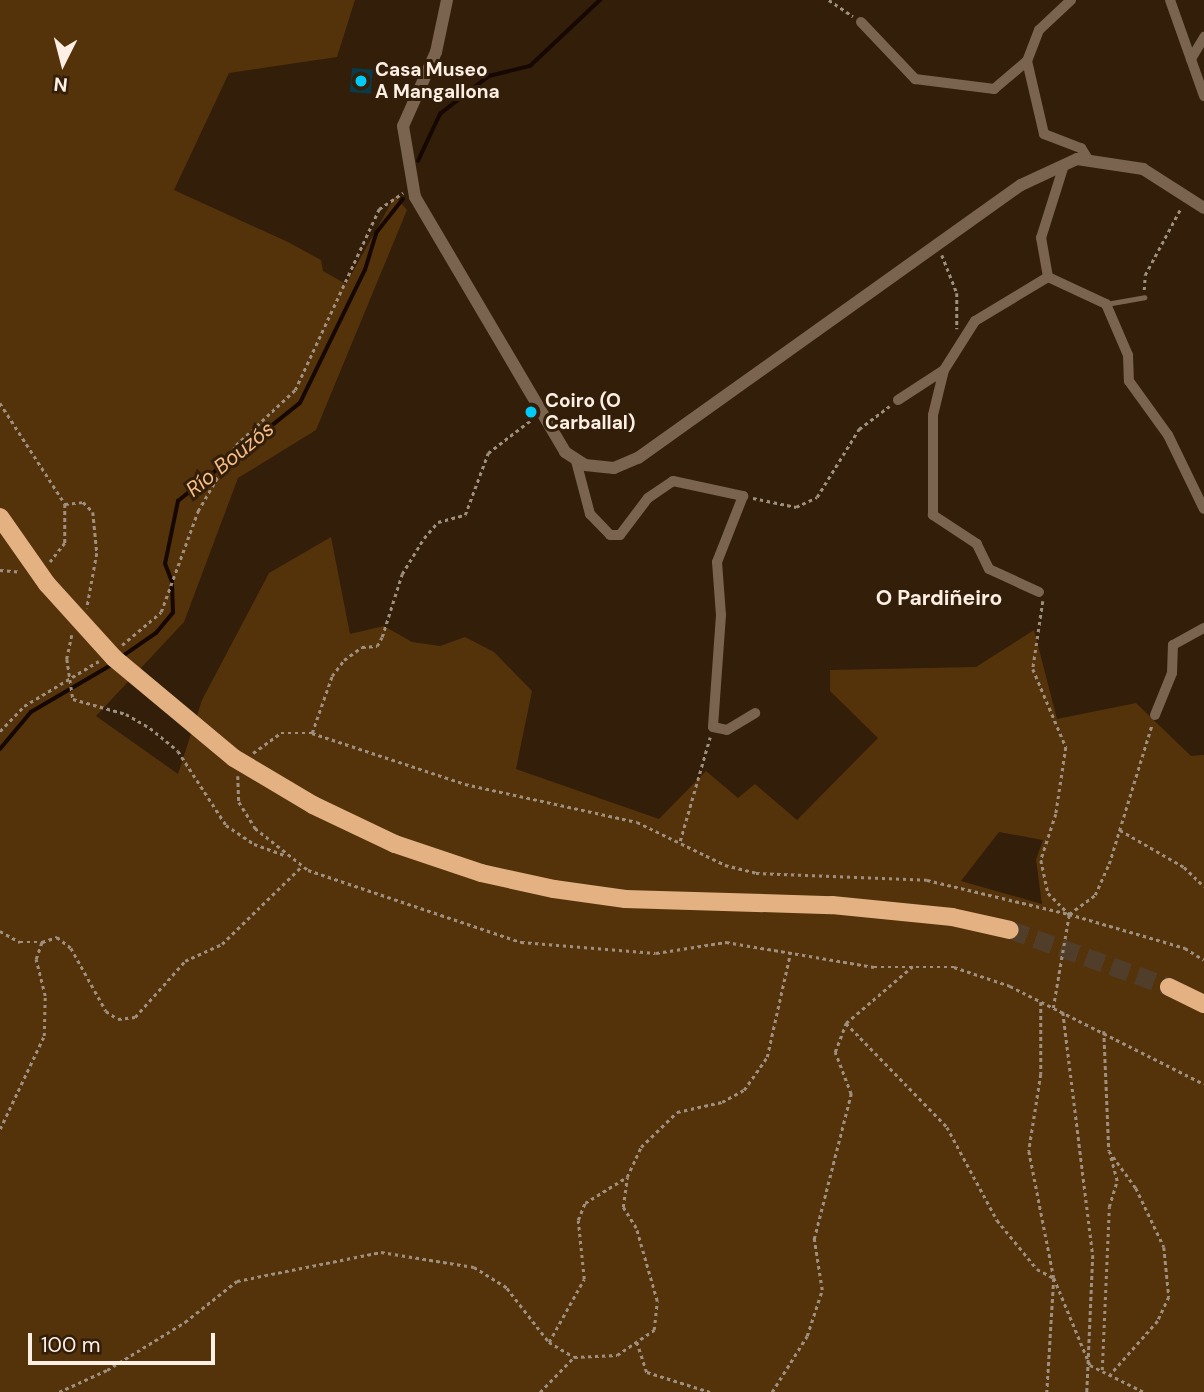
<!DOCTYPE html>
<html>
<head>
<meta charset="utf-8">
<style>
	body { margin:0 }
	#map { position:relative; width:1204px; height:1392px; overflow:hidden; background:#321e09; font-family:"DM Sans",sans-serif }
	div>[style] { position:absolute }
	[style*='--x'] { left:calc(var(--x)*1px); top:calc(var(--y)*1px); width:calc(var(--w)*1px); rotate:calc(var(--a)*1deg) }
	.green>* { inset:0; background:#54330b }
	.stream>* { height:3.5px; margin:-1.75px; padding:0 1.75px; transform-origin:1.75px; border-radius:1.75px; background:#160800 }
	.building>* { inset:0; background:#093b4a; transform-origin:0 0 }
	.trunk-tunnel>* { height:18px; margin-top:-9px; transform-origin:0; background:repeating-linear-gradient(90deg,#503d2a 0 18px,transparent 0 27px) }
	.path>* { height:2.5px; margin-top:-1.25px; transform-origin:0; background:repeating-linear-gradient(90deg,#9f8f7e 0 3.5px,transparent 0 7px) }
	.service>* { height:5px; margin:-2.5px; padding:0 2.5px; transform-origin:2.5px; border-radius:2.5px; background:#7a6450 }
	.minor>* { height:10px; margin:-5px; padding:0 5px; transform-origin:5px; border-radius:5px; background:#7a6450 }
	.tertiary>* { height:12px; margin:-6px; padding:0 6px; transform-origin:6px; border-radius:6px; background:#7a6450 }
	.trunk>* { height:18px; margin:-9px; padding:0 9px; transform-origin:9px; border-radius:9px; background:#e4b282 }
	.trunk-bridge>* { height:18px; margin:-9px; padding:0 9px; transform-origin:9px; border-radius:9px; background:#e4b282 }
	.dots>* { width:19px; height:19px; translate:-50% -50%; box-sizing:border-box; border:4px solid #321e09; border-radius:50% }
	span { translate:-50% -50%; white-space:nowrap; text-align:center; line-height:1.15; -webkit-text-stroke:6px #321e09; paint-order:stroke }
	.poi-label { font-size:19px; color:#fdefe3; font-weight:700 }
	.left { translate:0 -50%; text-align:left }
	.water-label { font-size:21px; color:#f8be86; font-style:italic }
	.neighbourhood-label { font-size:21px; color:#fdefe3; font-weight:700 }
	.north { position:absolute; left:28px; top:28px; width:70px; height:70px; -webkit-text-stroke:5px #321e09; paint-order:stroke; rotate:186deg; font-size:19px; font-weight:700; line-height:28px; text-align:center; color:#fdefe3 }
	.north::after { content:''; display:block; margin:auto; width:24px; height:32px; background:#fdefe3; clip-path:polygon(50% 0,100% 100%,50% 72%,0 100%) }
	.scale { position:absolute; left:28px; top:1333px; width:187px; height:32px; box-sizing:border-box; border:4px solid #fdefe3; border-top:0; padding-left:9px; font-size:21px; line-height:24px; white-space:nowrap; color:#fdefe3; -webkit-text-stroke:5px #321e09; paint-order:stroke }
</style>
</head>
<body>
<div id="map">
	<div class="green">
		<i style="clip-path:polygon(evenodd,0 0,355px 0,337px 57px,229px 73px,174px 190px,288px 242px,321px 260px,323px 271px,346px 284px,395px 196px,407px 210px,316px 430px,238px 478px,184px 622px,96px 716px,178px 774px,202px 700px,269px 573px,331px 537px,350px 634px,384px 626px,412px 642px,440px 646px,465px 637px,494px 652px,532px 691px,516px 769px,659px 819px,706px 771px,738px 798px,755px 784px,797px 820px,878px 738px,830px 691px,830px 670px,976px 667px,1034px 630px,1057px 719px,1136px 703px,1191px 756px,1204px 755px,1204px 1392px,0 1392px,0 0,999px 832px,1043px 840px,1036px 860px,1042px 904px,961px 881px,999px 832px)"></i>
	</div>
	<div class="stream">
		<i style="--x:418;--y:161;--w:52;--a:-64.9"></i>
		<i style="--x:440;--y:114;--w:62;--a:-37.8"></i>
		<i style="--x:489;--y:76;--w:42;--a:-13.7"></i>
		<i style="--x:530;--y:66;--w:96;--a:-43.3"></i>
		<i style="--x:120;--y:658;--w:44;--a:-34.8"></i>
		<i style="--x:156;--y:633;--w:26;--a:-50"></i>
		<i style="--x:173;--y:613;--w:31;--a:-92"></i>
		<i style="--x:172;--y:582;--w:19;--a:-111"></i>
		<i style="--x:165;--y:564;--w:64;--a:-78.3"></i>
		<i style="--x:178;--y:501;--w:156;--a:-38.8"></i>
		<i style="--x:300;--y:403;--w:148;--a:-64"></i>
		<i style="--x:365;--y:270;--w:39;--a:-73"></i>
		<i style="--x:376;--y:233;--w:43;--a:-51.5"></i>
		<i style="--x:0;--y:749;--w:48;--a:-50"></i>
		<i style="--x:31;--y:712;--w:93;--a:-30.4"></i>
	</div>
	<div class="building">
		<i style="left:352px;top:68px;width:21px;height:24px;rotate:5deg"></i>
	</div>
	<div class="trunk-tunnel">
		<i style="--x:1010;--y:930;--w:169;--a:19.7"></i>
	</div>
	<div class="path">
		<i style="--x:829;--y:0;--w:29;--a:34"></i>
		<i style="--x:942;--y:255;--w:41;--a:68.5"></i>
		<i style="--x:957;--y:293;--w:36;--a:90"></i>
		<i style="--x:1144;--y:290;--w:15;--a:-86"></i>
		<i style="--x:1145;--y:275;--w:76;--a:-61.8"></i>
		<i style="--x:0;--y:403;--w:120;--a:57.2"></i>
		<i style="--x:65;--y:504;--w:39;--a:90"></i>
		<i style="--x:65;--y:543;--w:24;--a:128"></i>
		<i style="--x:753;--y:498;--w:44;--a:11.8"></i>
		<i style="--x:796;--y:507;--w:23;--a:-25"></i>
		<i style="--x:817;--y:497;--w:80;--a:-58.3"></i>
		<i style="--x:859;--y:429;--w:38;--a:-37"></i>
		<i style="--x:65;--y:504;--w:18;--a:-6"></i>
		<i style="--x:83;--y:502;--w:14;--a:45"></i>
		<i style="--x:93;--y:512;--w:41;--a:84.4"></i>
		<i style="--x:97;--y:553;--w:56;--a:100.3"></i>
		<i style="--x:0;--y:570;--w:21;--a:5"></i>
		<i style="--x:1043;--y:601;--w:69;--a:98.4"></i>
		<i style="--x:1033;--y:669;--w:85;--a:67.1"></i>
		<i style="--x:1066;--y:747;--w:68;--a:98.5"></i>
		<i style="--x:1056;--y:814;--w:48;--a:108.1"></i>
		<i style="--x:1041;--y:860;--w:34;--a:78"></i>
		<i style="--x:1048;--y:893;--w:30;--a:45"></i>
		<i style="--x:72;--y:635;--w:25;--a:102"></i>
		<i style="--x:67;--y:659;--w:40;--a:81.5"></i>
		<i style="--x:73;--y:699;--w:55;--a:15.8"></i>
		<i style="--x:126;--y:714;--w:28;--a:30"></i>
		<i style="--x:150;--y:728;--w:36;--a:39"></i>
		<i style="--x:178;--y:751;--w:88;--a:57"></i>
		<i style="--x:226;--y:825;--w:34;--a:34"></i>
		<i style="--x:254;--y:844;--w:33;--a:20"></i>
		<i style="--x:122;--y:645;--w:51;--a:-40.2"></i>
		<i style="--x:161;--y:612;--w:108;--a:-69.9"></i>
		<i style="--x:198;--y:511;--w:76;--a:-60.1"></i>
		<i style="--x:236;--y:445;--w:81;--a:-43"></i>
		<i style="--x:295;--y:390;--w:200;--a:-65.1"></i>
		<i style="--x:379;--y:209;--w:29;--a:-34"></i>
		<i style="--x:0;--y:731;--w:35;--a:-46"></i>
		<i style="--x:24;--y:706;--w:87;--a:-31"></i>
		<i style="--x:312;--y:733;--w:60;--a:-70.7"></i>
		<i style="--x:332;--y:676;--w:20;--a:-53"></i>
		<i style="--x:344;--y:660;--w:22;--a:-36"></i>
		<i style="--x:362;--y:647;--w:15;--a:-4"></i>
		<i style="--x:377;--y:646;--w:10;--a:-61"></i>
		<i style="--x:382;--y:637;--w:66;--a:-72.4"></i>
		<i style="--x:402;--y:574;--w:42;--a:-58.6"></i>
		<i style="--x:424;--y:538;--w:21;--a:-49"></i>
		<i style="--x:438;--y:522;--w:28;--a:-15"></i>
		<i style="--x:465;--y:515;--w:66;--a:-69.6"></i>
		<i style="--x:488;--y:453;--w:54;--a:-37.5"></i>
		<i style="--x:253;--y:753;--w:34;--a:-36"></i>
		<i style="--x:281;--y:733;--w:31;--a:0"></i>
		<i style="--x:312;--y:733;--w:161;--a:18.4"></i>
		<i style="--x:465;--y:784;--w:176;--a:12.5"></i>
		<i style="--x:637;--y:822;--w:98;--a:26"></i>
		<i style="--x:725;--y:865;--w:32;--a:14"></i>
		<i style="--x:756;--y:873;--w:171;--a:2.3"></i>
		<i style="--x:927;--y:880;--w:146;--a:13.5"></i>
		<i style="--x:1069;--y:914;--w:121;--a:16.3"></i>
		<i style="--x:1185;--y:948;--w:22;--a:32"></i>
		<i style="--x:238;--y:776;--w:26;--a:88"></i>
		<i style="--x:239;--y:802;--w:31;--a:58"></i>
		<i style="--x:255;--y:828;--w:68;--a:38.4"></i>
		<i style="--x:308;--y:870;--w:225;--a:18.7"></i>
		<i style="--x:521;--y:942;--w:135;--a:4.7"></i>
		<i style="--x:656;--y:953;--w:71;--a:-8.9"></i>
		<i style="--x:726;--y:942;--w:150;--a:9.6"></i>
		<i style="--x:874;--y:967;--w:80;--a:0"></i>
		<i style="--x:954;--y:967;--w:59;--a:18.7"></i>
		<i style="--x:1010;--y:986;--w:217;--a:26.8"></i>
		<i style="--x:1120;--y:830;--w:74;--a:30"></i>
		<i style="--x:1184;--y:867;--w:28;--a:44"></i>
		<i style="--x:680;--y:841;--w:108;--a:-73.9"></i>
		<i style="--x:0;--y:931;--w:23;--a:29"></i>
		<i style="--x:20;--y:942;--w:22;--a:0"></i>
		<i style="--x:1041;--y:1002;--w:72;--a:90"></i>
		<i style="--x:1041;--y:1074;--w:78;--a:98.9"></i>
		<i style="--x:1029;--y:1151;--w:129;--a:78.9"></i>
		<i style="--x:1054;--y:1278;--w:114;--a:93.5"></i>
		<i style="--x:1053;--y:1008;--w:95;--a:-80.3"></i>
		<i style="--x:1069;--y:914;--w:32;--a:-36"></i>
		<i style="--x:1095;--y:895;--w:34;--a:-66"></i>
		<i style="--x:1109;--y:864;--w:146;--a:-72.9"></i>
		<i style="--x:1063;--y:1012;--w:245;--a:83"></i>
		<i style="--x:1093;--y:1255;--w:137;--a:92.5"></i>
		<i style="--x:846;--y:1023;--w:145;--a:45.8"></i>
		<i style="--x:947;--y:1127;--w:106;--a:61.7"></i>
		<i style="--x:997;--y:1220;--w:63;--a:50.8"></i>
		<i style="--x:1037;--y:1269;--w:19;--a:28"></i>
		<i style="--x:1054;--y:1278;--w:94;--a:67.5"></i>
		<i style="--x:1090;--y:1365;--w:60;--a:26.6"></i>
		<i style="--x:1104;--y:1031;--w:120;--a:87.6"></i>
		<i style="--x:1109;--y:1151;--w:46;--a:53.9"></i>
		<i style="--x:1136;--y:1188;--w:65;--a:64.6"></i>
		<i style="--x:1164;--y:1247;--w:50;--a:84.3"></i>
		<i style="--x:1169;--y:1297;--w:26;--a:115"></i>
		<i style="--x:1158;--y:1321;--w:71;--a:131.6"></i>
		<i style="--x:0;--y:1129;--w:103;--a:-64.7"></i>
		<i style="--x:44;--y:1036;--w:40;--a:-88.6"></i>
		<i style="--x:45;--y:996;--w:38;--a:-104"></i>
		<i style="--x:36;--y:959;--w:18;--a:-71"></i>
		<i style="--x:42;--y:942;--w:16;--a:-18"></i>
		<i style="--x:57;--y:937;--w:18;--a:38"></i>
		<i style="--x:71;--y:948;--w:72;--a:60.9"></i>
		<i style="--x:106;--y:1011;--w:14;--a:34"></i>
		<i style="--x:118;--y:1019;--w:17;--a:-7"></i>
		<i style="--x:135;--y:1017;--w:75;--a:-48.2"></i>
		<i style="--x:185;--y:961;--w:41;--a:-24.7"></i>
		<i style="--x:222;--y:944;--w:112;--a:-44.3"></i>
		<i style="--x:549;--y:1342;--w:72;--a:-60.9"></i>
		<i style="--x:584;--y:1279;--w:59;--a:-95.8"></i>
		<i style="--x:578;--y:1220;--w:18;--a:-68"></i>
		<i style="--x:585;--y:1203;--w:49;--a:-31.8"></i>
		<i style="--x:637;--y:1342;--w:32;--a:72"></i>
		<i style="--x:647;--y:1372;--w:66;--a:17.6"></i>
		<i style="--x:1102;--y:1370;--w:163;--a:-87.5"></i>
		<i style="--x:1109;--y:1207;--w:27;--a:-73"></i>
		<i style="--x:1117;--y:1181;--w:27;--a:-105"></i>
		<i style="--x:59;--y:1392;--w:53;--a:-24.6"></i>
		<i style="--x:107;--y:1370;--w:92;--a:-31.6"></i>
		<i style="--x:185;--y:1322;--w:66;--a:-38.3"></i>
		<i style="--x:237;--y:1281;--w:147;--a:-11.4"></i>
		<i style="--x:381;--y:1252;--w:94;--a:9.2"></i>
		<i style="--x:474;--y:1267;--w:39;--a:32"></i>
		<i style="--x:507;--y:1288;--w:68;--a:52.1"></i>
		<i style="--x:549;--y:1342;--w:29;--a:31"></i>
		<i style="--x:574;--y:1357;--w:43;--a:-2.7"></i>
		<i style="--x:617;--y:1355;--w:45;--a:-34"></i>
		<i style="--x:654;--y:1330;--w:29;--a:-84"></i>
		<i style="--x:657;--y:1301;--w:76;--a:-106"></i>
		<i style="--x:636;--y:1228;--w:25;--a:-122"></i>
		<i style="--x:623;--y:1207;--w:30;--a:-82"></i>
		<i style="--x:627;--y:1177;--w:33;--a:-65"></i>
		<i style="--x:641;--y:1147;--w:50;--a:-44.2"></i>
		<i style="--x:677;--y:1112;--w:46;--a:-12.5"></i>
		<i style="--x:722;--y:1102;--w:25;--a:-29"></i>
		<i style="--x:744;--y:1090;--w:40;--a:-55.1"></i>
		<i style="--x:767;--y:1057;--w:106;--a:-77.4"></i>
		<i style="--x:540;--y:1392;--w:49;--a:-45.8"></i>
		<i style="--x:772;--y:1392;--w:66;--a:-58"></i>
		<i style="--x:807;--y:1336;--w:48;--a:-71.9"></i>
		<i style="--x:822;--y:1290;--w:52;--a:-98.9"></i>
		<i style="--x:814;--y:1239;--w:150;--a:-75.7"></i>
		<i style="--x:851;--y:1094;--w:45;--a:-110.9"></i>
		<i style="--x:835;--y:1052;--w:31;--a:-69"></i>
		<i style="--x:846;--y:1023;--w:88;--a:-40.4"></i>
	</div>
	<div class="service">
		<i style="--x:1106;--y:304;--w:39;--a:-10"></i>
	</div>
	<div class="minor">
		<i style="--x:1071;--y:0;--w:44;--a:136.8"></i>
		<i style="--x:1039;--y:30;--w:33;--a:111"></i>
		<i style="--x:1027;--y:61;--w:75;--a:76.9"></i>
		<i style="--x:1044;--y:134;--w:40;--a:21"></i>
		<i style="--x:1081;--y:148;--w:15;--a:58"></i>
		<i style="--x:1170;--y:0;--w:102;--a:70.5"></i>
		<i style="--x:861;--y:22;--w:79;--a:46.5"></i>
		<i style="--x:915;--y:79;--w:80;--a:7.2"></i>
		<i style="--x:994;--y:89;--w:43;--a:-40.3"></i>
		<i style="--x:1191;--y:59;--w:26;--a:-59"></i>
		<i style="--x:1048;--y:277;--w:40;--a:-100"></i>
		<i style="--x:1041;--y:238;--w:77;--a:-72.5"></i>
		<i style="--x:898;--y:400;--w:55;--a:-33.1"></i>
		<i style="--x:576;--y:461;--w:55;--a:75.2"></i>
		<i style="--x:590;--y:514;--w:29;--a:46"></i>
		<i style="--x:610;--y:535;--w:10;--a:0"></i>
		<i style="--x:620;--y:535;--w:46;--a:-52.9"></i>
		<i style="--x:648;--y:498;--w:30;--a:-34"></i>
		<i style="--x:673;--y:481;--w:72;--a:12.1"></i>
		<i style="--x:743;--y:496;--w:71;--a:111.5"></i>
		<i style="--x:717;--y:562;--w:53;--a:85.7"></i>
		<i style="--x:721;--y:615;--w:112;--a:94.1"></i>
		<i style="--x:713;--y:727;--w:14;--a:12"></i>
		<i style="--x:727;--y:730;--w:33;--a:-31"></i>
		<i style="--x:1039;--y:592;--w:55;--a:-155.3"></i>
		<i style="--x:989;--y:569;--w:28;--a:-116"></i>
		<i style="--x:977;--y:544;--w:53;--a:-146.6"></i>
		<i style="--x:933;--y:515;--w:100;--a:-90"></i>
		<i style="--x:933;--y:415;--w:46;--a:-76.3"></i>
		<i style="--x:944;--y:370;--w:58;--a:-57.7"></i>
		<i style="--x:975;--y:321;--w:85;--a:-31.1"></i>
		<i style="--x:1048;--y:277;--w:64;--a:25"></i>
		<i style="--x:1106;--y:304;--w:56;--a:66.7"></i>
		<i style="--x:1128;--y:355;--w:26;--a:88"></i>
		<i style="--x:1129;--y:381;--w:67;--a:54.2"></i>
		<i style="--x:1168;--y:435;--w:82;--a:64.1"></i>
		<i style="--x:1155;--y:715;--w:45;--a:-68"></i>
		<i style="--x:1172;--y:673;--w:28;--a:-88"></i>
		<i style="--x:1173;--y:645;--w:35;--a:-29"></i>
	</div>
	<div class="tertiary">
		<i style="--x:447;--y:0;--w:53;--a:101.9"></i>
		<i style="--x:436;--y:52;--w:81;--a:114"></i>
		<i style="--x:403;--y:126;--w:72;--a:80.4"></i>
		<i style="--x:415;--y:197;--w:296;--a:59.5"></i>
		<i style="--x:565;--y:452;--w:24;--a:33"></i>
		<i style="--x:585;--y:465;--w:29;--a:6"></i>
		<i style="--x:614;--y:468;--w:26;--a:-23"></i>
		<i style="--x:638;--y:458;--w:470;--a:-35.5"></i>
		<i style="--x:1021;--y:185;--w:62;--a:-24.9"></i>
		<i style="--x:1077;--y:159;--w:67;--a:8.6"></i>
		<i style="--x:1143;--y:169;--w:72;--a:32.6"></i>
	</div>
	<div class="trunk">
		<i style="--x:313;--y:805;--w:91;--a:25.4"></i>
		<i style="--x:395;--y:844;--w:91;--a:18.6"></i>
		<i style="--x:481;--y:873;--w:75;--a:12.4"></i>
		<i style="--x:554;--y:889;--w:72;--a:8"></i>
		<i style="--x:625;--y:899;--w:207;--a:1.7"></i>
		<i style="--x:832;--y:905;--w:121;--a:5.7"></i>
		<i style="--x:952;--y:917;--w:59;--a:12.6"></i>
		<i style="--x:1169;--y:987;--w:39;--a:26"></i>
	</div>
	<div class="trunk-bridge">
		<i style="--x:0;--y:517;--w:82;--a:55"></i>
		<i style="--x:47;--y:584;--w:100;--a:47.8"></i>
		<i style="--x:114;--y:658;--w:156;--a:39.8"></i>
		<i style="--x:234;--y:758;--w:92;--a:30.7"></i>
	</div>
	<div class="dots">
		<i style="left:361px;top:81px;background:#00cbf9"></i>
		<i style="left:531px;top:412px;background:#00cbf9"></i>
	</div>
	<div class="poi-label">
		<span class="left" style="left:375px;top:81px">Casa Museo<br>A Mangallona</span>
		<span class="left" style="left:545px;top:412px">Coiro (O<br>Carballal)</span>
	</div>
	<div class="water-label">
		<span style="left:230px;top:459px;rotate:-39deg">Río Bouzós</span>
	</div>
	<div class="neighbourhood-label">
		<span style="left:939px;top:598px">O Pardiñeiro</span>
	</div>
	<div class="north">N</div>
	<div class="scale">100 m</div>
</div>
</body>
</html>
